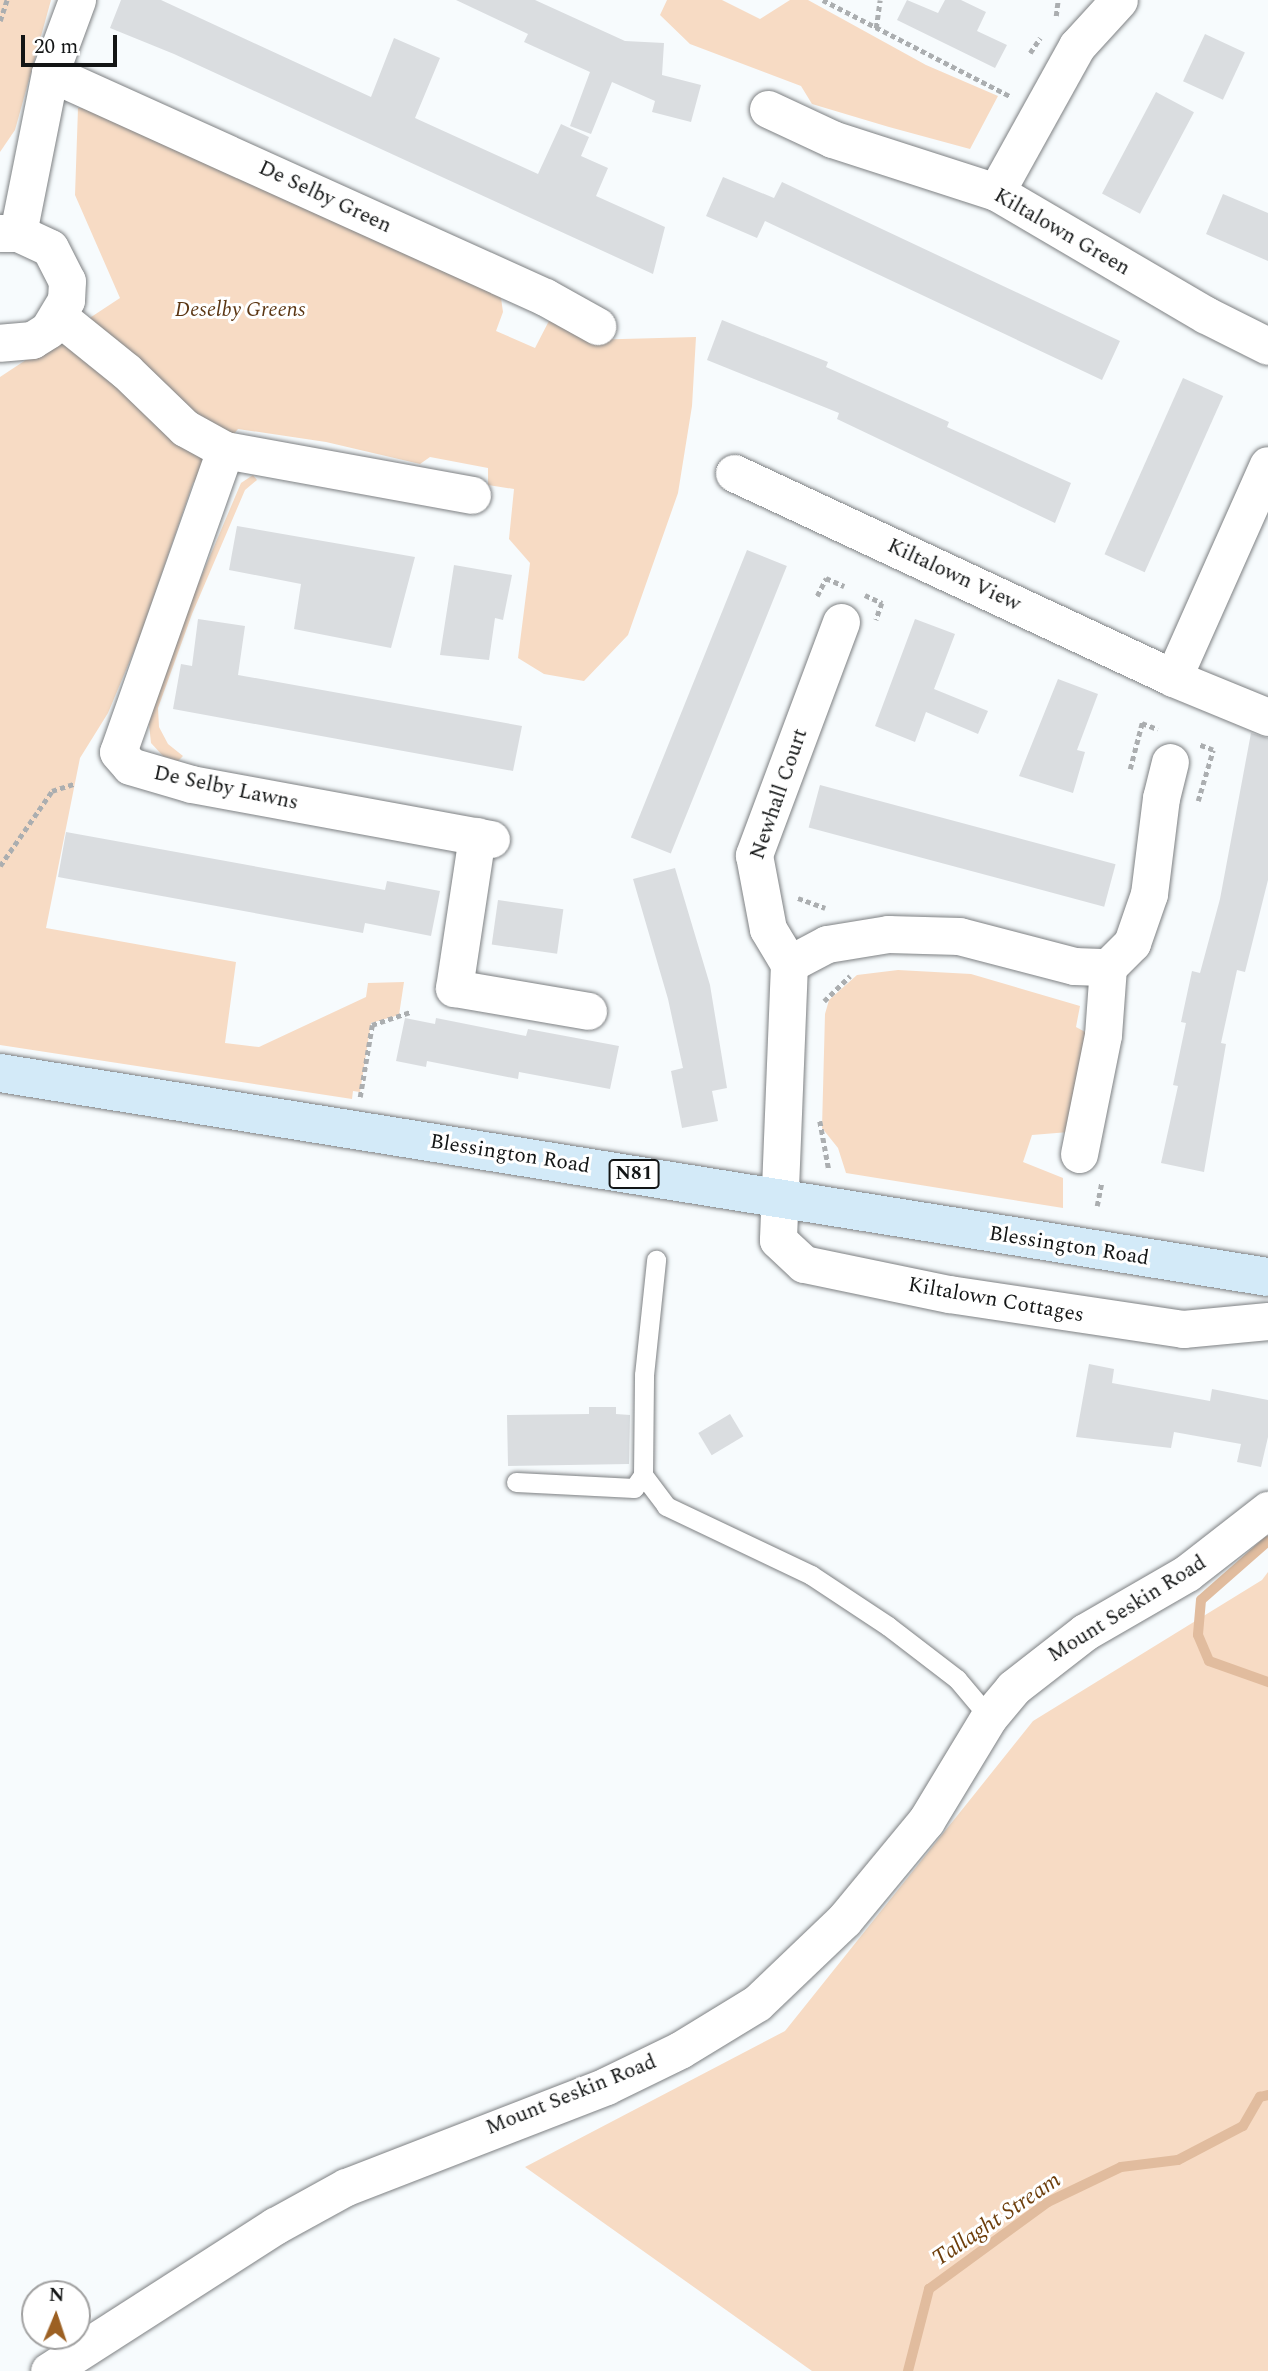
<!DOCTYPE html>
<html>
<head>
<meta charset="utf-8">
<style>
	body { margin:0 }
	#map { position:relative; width:1268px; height:2371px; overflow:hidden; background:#f7fbfd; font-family:Spectral,serif }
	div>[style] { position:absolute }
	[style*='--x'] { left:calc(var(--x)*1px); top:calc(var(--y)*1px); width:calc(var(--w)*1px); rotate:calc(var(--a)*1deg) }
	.green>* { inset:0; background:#f7dbc4 }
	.stream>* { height:10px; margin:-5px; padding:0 5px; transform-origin:5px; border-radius:5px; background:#e1bc9e }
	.building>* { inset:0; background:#dadde0; transform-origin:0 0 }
	.path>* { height:4.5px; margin-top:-2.25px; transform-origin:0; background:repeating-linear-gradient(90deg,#abaeb0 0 5px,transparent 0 8.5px) }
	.roads { filter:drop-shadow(0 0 2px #7e8183) drop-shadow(0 0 2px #7e8183) }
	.service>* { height:19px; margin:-9.5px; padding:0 9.5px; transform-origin:9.5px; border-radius:9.5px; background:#fff }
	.minor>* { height:37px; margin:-18.5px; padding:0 18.5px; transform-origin:18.5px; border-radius:18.5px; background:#fff }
	.primary>* { height:38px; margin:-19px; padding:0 19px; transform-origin:19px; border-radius:19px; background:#d3eaf8 }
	span { translate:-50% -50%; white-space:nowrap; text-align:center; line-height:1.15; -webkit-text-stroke:6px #fff; paint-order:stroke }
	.shield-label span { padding:2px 5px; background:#fff; border:2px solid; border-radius:5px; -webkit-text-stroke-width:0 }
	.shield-label { font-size:19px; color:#131515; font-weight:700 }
	.street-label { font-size:21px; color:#131515 }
	.park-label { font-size:21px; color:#5b3613; font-style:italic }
	.water-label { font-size:23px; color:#6d3e0b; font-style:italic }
	.north { position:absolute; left:21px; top:2280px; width:70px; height:70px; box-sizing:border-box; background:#fff; border:2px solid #a1a1a1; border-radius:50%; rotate:2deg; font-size:19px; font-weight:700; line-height:28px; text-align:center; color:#131515 }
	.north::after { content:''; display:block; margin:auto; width:24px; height:32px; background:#9c6023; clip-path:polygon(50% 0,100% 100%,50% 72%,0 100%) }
	.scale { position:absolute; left:21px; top:35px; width:96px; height:32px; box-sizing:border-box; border:4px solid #131515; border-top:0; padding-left:9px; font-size:21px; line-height:24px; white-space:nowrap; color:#131515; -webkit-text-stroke:5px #fff; paint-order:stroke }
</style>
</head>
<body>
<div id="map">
	<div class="green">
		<i style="clip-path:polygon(0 0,51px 0,15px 130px,0 152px)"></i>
		<i style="clip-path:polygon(667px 0,722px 0,760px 19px,790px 0,808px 0,926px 65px,998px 96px,970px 149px,889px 127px,812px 104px,801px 86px,690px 44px,660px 15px)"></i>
		<i style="clip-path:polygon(78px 108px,89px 108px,162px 144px,500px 291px,503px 312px,496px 331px,535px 348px,552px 315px,585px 340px,696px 337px,692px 406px,678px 493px,628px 635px,584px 681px,544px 674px,518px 658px,530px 563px,509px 539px,514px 489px,488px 485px,488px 468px,430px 457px,420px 464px,326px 442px,238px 429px,193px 483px,139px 639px,108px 713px,80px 758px,46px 928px,236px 962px,225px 1043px,259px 1047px,366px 997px,368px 983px,404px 982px,399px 1015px,371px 1023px,360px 1092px,353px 1091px,352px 1099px,0 1045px,0 377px,120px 298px,75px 195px)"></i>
		<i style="clip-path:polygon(253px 475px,257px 480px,245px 490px,192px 614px,158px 708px,159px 727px,168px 744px,183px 756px,178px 761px,163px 756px,151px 743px,149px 724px,158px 694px,185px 615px,241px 483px)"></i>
		<i style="clip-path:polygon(898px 970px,971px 974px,1080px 1006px,1076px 1027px,1087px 1033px,1069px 1132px,1032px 1135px,1023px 1162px,1063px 1178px,1063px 1208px,846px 1173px,838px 1148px,822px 1128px,825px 1014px,829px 1000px,857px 975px)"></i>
		<i style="clip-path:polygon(1268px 1572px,1268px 2371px,812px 2371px,525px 2167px,785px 2031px,1033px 1721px,1262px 1580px)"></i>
	</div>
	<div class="stream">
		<i style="--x:1268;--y:1541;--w:89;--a:138.6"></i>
		<i style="--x:1201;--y:1600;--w:35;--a:95"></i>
		<i style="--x:1198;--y:1635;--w:28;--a:67"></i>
		<i style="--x:1209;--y:1661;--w:63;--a:19.6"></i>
		<i style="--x:908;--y:2371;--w:85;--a:-75.6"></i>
		<i style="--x:929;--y:2289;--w:147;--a:-36.2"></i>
		<i style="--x:1048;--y:2202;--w:81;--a:-25.6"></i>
		<i style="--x:1121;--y:2167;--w:57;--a:-7"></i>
		<i style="--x:1178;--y:2160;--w:73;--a:-27.6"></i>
		<i style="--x:1243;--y:2126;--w:34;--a:-60"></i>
		<i style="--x:1260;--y:2097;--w:8;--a:-14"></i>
	</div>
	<div class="building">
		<i style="clip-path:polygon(121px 0,161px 0,371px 97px,394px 38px,440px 58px,415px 118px,538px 174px,561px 124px,589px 137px,581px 156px,608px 168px,596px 196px,665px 227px,653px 274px,174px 54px,110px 28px)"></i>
		<i style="clip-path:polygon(456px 0,535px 0,625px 41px,664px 43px,662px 75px,701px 85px,691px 122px,652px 112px,655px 101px,612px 82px,591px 134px,570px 126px,590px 72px,524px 42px,528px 34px)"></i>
		<i style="clip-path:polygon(907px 0,938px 13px,945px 0,961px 0,986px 12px,977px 31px,1007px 45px,995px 68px,897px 20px)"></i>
		<i style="left:1205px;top:34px;width:44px;height:52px;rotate:25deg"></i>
		<i style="left:1156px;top:92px;width:43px;height:115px;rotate:28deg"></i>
		<i style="clip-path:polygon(723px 177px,774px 198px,782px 182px,1120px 341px,1102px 380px,765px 221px,757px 238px,706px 216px)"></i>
		<i style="clip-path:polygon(1223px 194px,1268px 213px,1268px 261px,1206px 234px)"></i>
		<i style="clip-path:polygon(722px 320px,828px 362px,826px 367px,949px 422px,947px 427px,1071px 483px,1055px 523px,837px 419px,839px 413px,707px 360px)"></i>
		<i style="left:1183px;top:378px;width:44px;height:193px;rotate:24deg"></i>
		<i style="clip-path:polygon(237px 526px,415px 557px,391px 648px,294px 629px,301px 584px,229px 570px)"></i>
		<i style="left:747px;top:550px;width:43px;height:310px;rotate:22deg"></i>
		<i style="clip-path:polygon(454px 565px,512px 575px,503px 620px,495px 618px,489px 660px,440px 655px)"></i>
		<i style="clip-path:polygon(198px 619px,245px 626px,238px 675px,522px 726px,513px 771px,173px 709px,181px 664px,192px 666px)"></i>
		<i style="clip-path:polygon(915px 619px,955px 634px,934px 689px,988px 711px,978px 734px,926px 712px,915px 742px,875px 726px)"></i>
		<i style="clip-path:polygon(1058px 679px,1098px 694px,1077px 750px,1085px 752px,1073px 793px,1019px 776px)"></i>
		<i style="clip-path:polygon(1251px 733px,1268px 738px,1268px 880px,1245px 972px,1237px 970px,1221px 1043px,1226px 1044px,1204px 1172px,1161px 1163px,1178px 1086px,1173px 1085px,1186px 1023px,1181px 1022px,1192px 971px,1200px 973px,1220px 899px)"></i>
		<i style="left:820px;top:785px;width:306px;height:44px;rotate:15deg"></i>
		<i style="clip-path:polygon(66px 832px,385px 890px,387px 881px,440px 891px,431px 936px,365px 923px,363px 933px,58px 877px)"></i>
		<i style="clip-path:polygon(675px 868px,710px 985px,727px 1088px,712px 1091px,718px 1121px,682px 1128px,671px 1071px,683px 1068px,668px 999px,633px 879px)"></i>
		<i style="left:498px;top:900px;width:66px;height:45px;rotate:8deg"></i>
		<i style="clip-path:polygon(405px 1018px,435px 1024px,436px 1018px,526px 1036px,528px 1029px,619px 1046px,610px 1089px,519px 1072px,518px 1079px,427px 1061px,426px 1067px,396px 1061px)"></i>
		<i style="clip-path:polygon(1089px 1364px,1114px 1369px,1112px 1383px,1210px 1401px,1212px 1389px,1268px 1400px,1268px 1437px,1261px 1467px,1237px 1462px,1241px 1444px,1174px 1432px,1171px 1448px,1076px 1437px)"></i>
		<i style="clip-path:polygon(589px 1407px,616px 1407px,616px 1414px,630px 1415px,629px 1464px,508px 1466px,507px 1415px,589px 1414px)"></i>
		<i style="left:730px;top:1414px;width:26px;height:37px;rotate:59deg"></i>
	</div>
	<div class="path">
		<i style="--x:823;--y:0;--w:212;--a:27.2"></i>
		<i style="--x:1056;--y:16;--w:16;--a:-83"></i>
		<i style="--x:0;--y:21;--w:22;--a:-72"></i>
		<i style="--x:876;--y:28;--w:28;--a:-82"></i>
		<i style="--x:1030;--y:53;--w:18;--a:-56"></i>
		<i style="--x:865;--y:595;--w:19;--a:25"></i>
		<i style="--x:882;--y:603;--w:18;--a:109"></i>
		<i style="--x:817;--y:596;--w:20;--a:-63"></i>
		<i style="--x:826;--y:578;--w:20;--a:24"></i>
		<i style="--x:1130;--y:769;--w:48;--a:-75.4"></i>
		<i style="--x:1142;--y:723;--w:17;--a:21"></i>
		<i style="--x:1198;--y:801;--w:53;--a:-73.6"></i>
		<i style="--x:1213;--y:750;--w:15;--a:-160"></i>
		<i style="--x:0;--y:866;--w:91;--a:-55.3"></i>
		<i style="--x:52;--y:791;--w:23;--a:-18"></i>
		<i style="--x:798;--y:898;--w:29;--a:20"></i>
		<i style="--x:824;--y:1001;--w:36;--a:-44"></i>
		<i style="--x:360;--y:1097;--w:73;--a:-80.5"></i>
		<i style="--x:372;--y:1025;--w:40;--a:-18.9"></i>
		<i style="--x:820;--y:1121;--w:50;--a:79.6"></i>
		<i style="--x:1097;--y:1206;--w:25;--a:-79"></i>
	</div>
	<div class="roads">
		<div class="service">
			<i style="--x:643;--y:1475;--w:39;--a:53"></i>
			<i style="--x:666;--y:1506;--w:161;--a:25.4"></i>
			<i style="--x:811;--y:1575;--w:92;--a:33.5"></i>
			<i style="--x:888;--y:1626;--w:87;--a:37.5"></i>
			<i style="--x:957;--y:1679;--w:50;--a:49.9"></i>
			<i style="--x:516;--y:1482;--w:118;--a:2.9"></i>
			<i style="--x:634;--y:1488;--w:16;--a:-55"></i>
			<i style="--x:643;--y:1475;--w:100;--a:-89.4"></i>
			<i style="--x:644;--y:1375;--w:116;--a:-84"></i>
		</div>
		<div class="minor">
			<i style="--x:50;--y:73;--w:543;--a:24.35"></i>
			<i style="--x:545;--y:297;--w:60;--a:29.1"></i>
			<i style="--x:768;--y:109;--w:71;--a:25.1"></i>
			<i style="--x:832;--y:139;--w:172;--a:17.9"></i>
			<i style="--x:996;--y:192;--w:243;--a:30.4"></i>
			<i style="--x:1206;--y:315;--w:69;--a:26.6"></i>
			<i style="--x:996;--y:192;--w:167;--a:-61"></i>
			<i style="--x:1077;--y:46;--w:62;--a:-47.6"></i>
			<i style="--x:0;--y:233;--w:18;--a:0"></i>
			<i style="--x:18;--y:233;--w:35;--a:25"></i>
			<i style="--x:50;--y:248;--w:37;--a:63"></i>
			<i style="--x:67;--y:281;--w:19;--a:93"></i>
			<i style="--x:66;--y:300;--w:35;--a:121"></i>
			<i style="--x:48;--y:330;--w:19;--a:148"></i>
			<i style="--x:32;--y:340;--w:32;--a:175"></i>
			<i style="--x:18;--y:233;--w:163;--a:-78.7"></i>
			<i style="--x:50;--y:73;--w:78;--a:-69.7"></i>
			<i style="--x:59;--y:317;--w:86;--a:38.9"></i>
			<i style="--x:126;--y:371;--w:82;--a:44"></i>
			<i style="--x:185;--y:428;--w:46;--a:28.8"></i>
			<i style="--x:225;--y:450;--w:251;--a:10.3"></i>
			<i style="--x:225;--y:450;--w:320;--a:109.5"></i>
			<i style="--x:118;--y:752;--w:18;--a:49"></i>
			<i style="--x:130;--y:766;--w:64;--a:16.4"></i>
			<i style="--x:191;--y:784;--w:305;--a:10.4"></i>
			<i style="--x:734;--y:473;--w:485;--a:25"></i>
			<i style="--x:1173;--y:678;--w:103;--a:22.3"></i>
			<i style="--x:841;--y:622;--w:249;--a:110.5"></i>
			<i style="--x:754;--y:855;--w:75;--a:79.3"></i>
			<i style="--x:768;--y:929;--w:41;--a:59"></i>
			<i style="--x:789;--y:964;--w:276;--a:92.3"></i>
			<i style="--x:778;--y:1240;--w:35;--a:43"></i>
			<i style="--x:804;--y:1264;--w:148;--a:11.7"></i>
			<i style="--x:949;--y:1294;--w:237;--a:8.5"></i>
			<i style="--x:1183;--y:1329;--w:85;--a:-5.4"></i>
			<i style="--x:1173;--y:678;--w:233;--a:-66"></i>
			<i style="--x:477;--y:836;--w:154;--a:98.6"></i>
			<i style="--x:454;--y:988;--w:136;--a:9.7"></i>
			<i style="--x:789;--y:964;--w:43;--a:-27.8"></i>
			<i style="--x:827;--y:944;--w:62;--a:-9.3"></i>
			<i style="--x:888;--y:934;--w:71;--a:1.6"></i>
			<i style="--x:959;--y:936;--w:119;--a:14.6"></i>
			<i style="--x:1074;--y:966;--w:34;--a:2"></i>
			<i style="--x:1108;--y:967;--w:34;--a:-45"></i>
			<i style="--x:1132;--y:943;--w:52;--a:-70.9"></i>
			<i style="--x:1149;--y:894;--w:97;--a:-82.9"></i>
			<i style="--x:1161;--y:798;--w:37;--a:-76"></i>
			<i style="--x:1079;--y:1154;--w:121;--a:-78.6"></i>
			<i style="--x:1103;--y:1035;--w:68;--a:-85.8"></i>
			<i style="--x:49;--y:2371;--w:269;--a:-32.7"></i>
			<i style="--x:275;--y:2226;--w:81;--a:-28.8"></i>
			<i style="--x:346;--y:2187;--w:279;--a:-21.2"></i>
			<i style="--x:606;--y:2086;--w:82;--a:-25.9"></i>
			<i style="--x:680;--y:2050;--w:90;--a:-31.4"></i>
			<i style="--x:757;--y:2003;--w:120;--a:-43.7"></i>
			<i style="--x:844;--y:1920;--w:129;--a:-50.4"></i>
			<i style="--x:926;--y:1821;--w:122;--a:-58.8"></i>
			<i style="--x:989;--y:1717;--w:38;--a:-50"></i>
			<i style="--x:1013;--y:1688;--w:91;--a:-37.9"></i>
			<i style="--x:1085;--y:1632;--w:118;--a:-30"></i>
			<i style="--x:1187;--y:1573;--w:103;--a:-37.9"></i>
		</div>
		<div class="primary">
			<i style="--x:0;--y:1073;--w:1284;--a:9.14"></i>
		</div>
	</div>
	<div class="shield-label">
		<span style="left:634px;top:1174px">N81</span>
	</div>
	<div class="street-label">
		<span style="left:325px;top:197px;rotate:25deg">De Selby Green</span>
		<span style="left:1062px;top:232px;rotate:30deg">Kiltalown Green</span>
		<span style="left:954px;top:575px;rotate:25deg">Kiltalown View</span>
		<span style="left:226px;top:788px;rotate:12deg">De Selby Lawns</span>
		<span style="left:779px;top:794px;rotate:-71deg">Newhall Court</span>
		<span style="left:510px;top:1154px;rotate:9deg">Blessington Road</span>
		<span style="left:1069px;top:1246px;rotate:9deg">Blessington Road</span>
		<span style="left:996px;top:1300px;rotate:10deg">Kiltalown Cottages</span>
		<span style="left:1127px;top:1609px;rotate:-32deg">Mount Seskin Road</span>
		<span style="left:571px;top:2095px;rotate:-22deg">Mount Seskin Road</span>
	</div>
	<div class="park-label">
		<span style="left:240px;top:310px">Deselby Greens</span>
	</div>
	<div class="water-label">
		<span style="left:997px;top:2220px;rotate:-34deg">Tallaght Stream</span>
	</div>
	<div class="north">N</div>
	<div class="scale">20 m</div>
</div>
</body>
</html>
